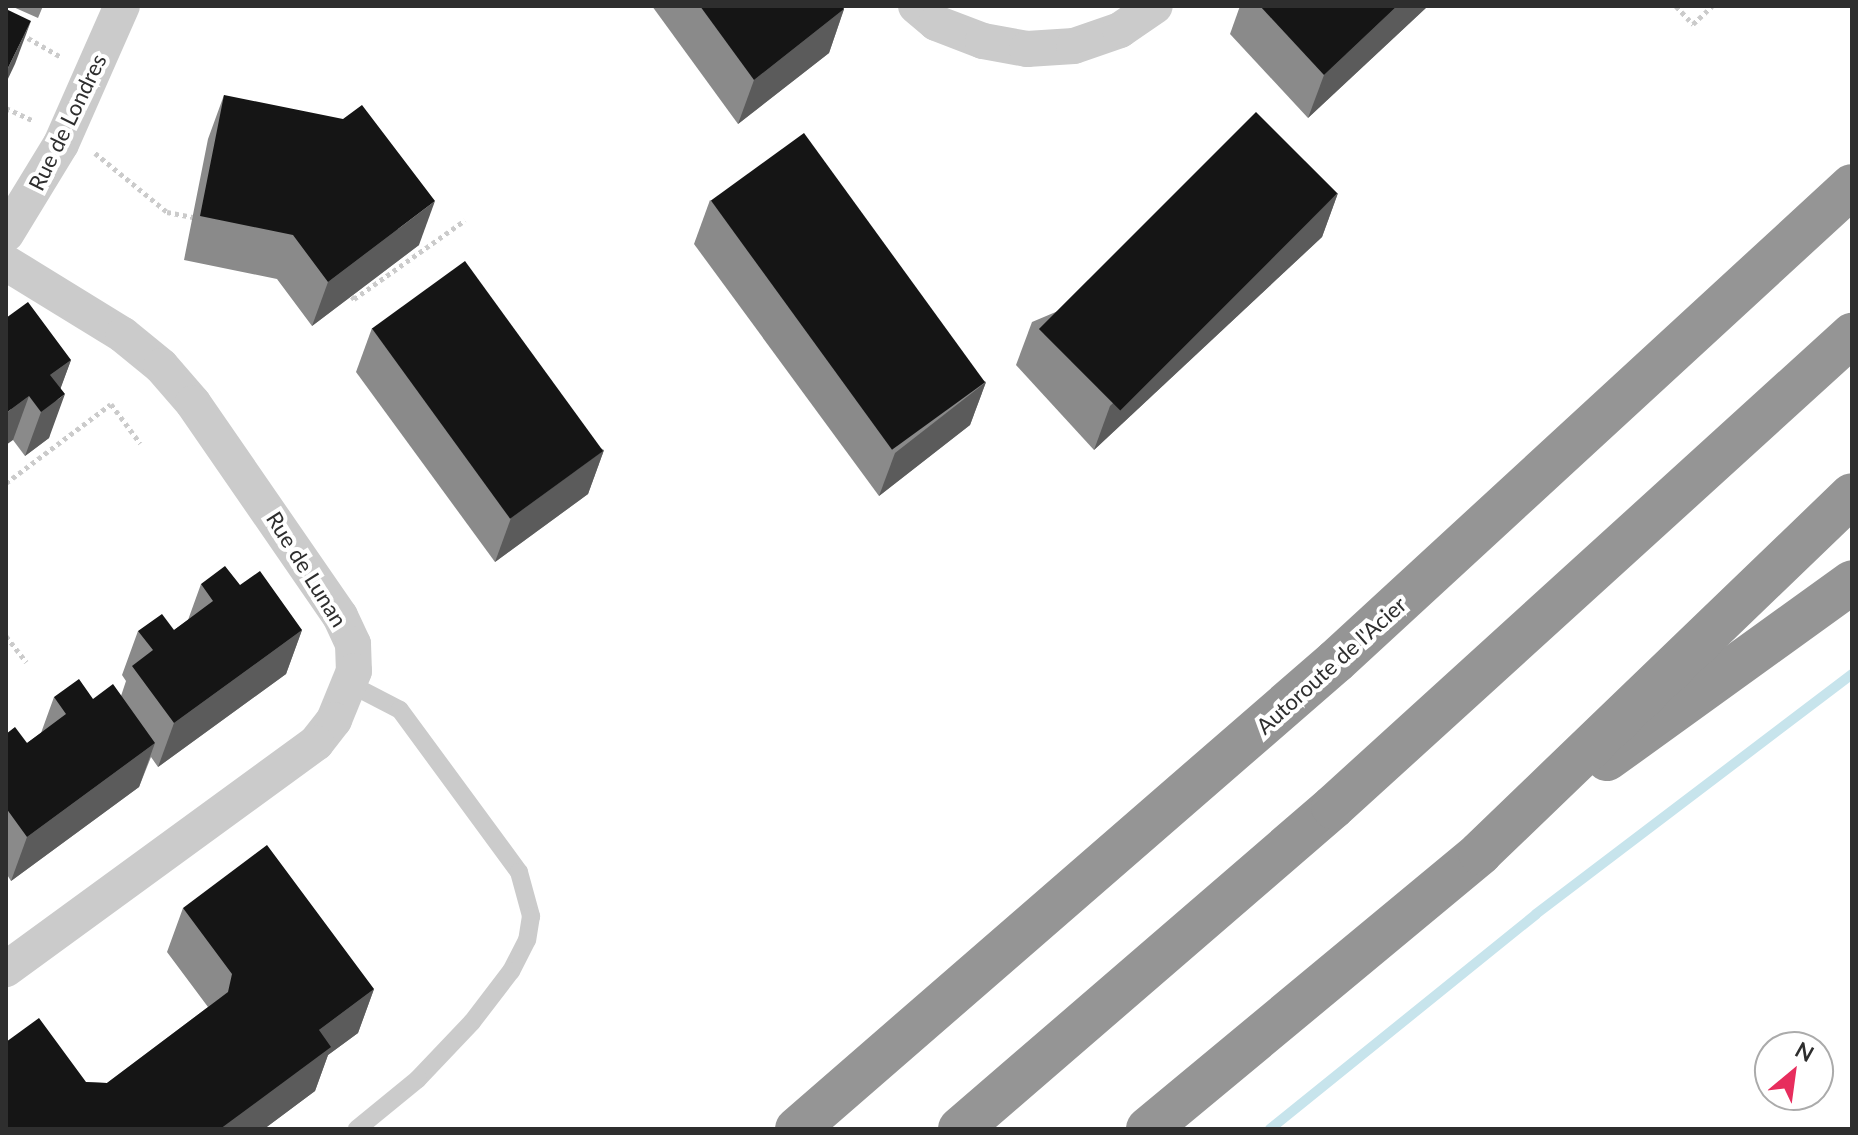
<!DOCTYPE html>
<html>
<head>
<meta charset="utf-8">
<style>
	body { margin:0 }
	#map { position:relative; width:1858px; height:1135px; overflow:hidden; background:#fff; font-family:Lato,sans-serif }
	div>[style] { position:absolute }
	[style*='--x'] { left:calc(var(--x)*1px); top:calc(var(--y)*1px); width:calc(var(--w)*1px); rotate:calc(var(--a)*1deg) }
	.stream>* { height:10px; margin:-5px; padding:0 5px; transform-origin:5px; border-radius:5px; background:#c7e4ec }
	.path>* { height:5px; margin-top:-2.5px; transform-origin:0; background:repeating-linear-gradient(90deg,#cbcbcb 0 4px,transparent 0 8px) }
	.service>* { height:18px; margin:-9px; padding:0 9px; transform-origin:9px; border-radius:9px; background:#cbcbcb }
	.minor>* { height:36px; margin:-18px; padding:0 18px; transform-origin:18px; border-radius:18px; background:#cbcbcb }
	.motorway>* { height:44px; margin:-22px; padding:0 22px; transform-origin:22px; border-radius:22px; background:#959595 }
	.wall>* { inset:0; background:#8a8a8a }
	.shaded-wall>* { inset:0; background:#5b5b5b }
	.building>* { inset:0; background:#151515; transform-origin:0 0 }
	span { translate:-50% -50%; white-space:nowrap; text-align:center; line-height:1.15; -webkit-text-stroke:8px #fff; paint-order:stroke }
	.street-label { font-size:22px; color:#2e2e2e }
	.frame { position:absolute; inset:0; border:8px solid #2e2e2e; pointer-events:none }
	.north { position:absolute; left:1754px; top:1031px; width:80px; height:80px; box-sizing:border-box; background:#fff; border:2px solid #ababab; border-radius:50%; rotate:29deg; font-size:22px; font-weight:700; line-height:32px; text-align:center; color:#2e2e2e }
	.north::after { content:''; display:block; margin:auto; width:28px; height:36px; background:#e72d5d; clip-path:polygon(50% 0,100% 100%,50% 72%,0 100%) }
</style>
</head>
<body>
<div id="map">
	<div class="stream">
		<i style="--x:1270;--y:1129;--w:342;--a:-38.9"></i>
		<i style="--x:1536;--y:914;--w:397;--a:-37.2"></i>
	</div>
	<div class="path">
		<i style="--x:1676;--y:6;--w:25;--a:47"></i>
		<i style="--x:1693;--y:24;--w:26;--a:-43"></i>
		<i style="--x:21;--y:34;--w:46;--a:29.9"></i>
		<i style="--x:6;--y:108;--w:31;--a:25"></i>
		<i style="--x:95;--y:153;--w:93;--a:39.3"></i>
		<i style="--x:167;--y:212;--w:26;--a:11"></i>
		<i style="--x:352;--y:296;--w:4;--a:56"></i>
		<i style="--x:354;--y:299;--w:136;--a:-35.4"></i>
		<i style="--x:6;--y:483;--w:131;--a:-37"></i>
		<i style="--x:111;--y:404;--w:49;--a:53.4"></i>
		<i style="--x:6;--y:636;--w:33;--a:52"></i>
	</div>
	<div class="service">
		<i style="--x:350;--y:684;--w:56;--a:27.5"></i>
		<i style="--x:400;--y:710;--w:201;--a:53.7"></i>
		<i style="--x:519;--y:872;--w:46;--a:74.7"></i>
		<i style="--x:531;--y:916;--w:24;--a:99"></i>
		<i style="--x:527;--y:940;--w:35;--a:117"></i>
		<i style="--x:511;--y:971;--w:64;--a:127.4"></i>
		<i style="--x:472;--y:1022;--w:79;--a:133.5"></i>
		<i style="--x:418;--y:1079;--w:79;--a:140.7"></i>
	</div>
	<div class="minor">
		<i style="--x:916;--y:6;--w:26;--a:40"></i>
		<i style="--x:936;--y:23;--w:50;--a:21"></i>
		<i style="--x:983;--y:41;--w:45;--a:10.3"></i>
		<i style="--x:1027;--y:49;--w:47;--a:-3.7"></i>
		<i style="--x:1074;--y:46;--w:49;--a:-19.2"></i>
		<i style="--x:1120;--y:30;--w:42;--a:-34.4"></i>
		<i style="--x:6;--y:234;--w:105;--a:-58.6"></i>
		<i style="--x:61;--y:144;--w:151;--a:-66.2"></i>
		<i style="--x:6;--y:263;--w:137;--a:31.6"></i>
		<i style="--x:123;--y:335;--w:49;--a:39.2"></i>
		<i style="--x:161;--y:366;--w:49;--a:49.1"></i>
		<i style="--x:193;--y:403;--w:259;--a:55.4"></i>
		<i style="--x:340;--y:616;--w:31;--a:65"></i>
		<i style="--x:353;--y:644;--w:27;--a:88"></i>
		<i style="--x:354;--y:671;--w:53;--a:112.2"></i>
		<i style="--x:334;--y:720;--w:29;--a:128"></i>
		<i style="--x:316;--y:743;--w:384;--a:143.9"></i>
	</div>
	<div class="motorway">
		<i style="--x:1607;--y:759;--w:302;--a:-35.8"></i>
		<i style="--x:797;--y:1129;--w:714;--a:-40.97"></i>
		<i style="--x:1336;--y:661;--w:701;--a:-42.63"></i>
		<i style="--x:960;--y:1129;--w:493;--a:-40.8"></i>
		<i style="--x:1333;--y:807;--w:702;--a:-42.28"></i>
		<i style="--x:1148;--y:1129;--w:432;--a:-39.7"></i>
		<i style="--x:1480;--y:853;--w:516;--a:-43.9"></i>
	</div>
	<div class="wall">
		<i style="clip-path:polygon(11px 6px,43px 6px,38px 18px)"></i>
		<i style="clip-path:polygon(652px 6px,842px 6px,844px 9px,829px 53px,738px 124px)"></i>
		<i style="clip-path:polygon(1240px 6px,1428px 6px,1308px 118px,1230px 34px)"></i>
		<i style="clip-path:polygon(224px 95px,419px 245px,312px 326px,277px 279px,184px 260px,208px 139px)"></i>
		<i style="clip-path:polygon(1338px 193px,1322px 237px,1094px 450px,1016px 365px,1032px 322px)"></i>
		<i style="clip-path:polygon(710px 200px,986px 382px,970px 425px,879px 496px,694px 244px)"></i>
		<i style="clip-path:polygon(6px 318px,71px 360px,60px 389px,49px 438px,25px 456px,13px 440px)"></i>
		<i style="clip-path:polygon(372px 328px,604px 450px,588px 494px,495px 562px,356px 372px)"></i>
		<i style="clip-path:polygon(201px 584px,240px 585px,302px 630px,286px 674px,158px 767px,151px 757px,139px 787px,11px 881px,6px 873px,6px 734px,27px 743px,41px 733px,54px 697px,93px 699px,121px 696px,126px 681px,122px 675px,138px 631px,174px 630px,188px 620px)"></i>
		<i style="clip-path:polygon(183px 908px,374px 989px,358px 1033px,328px 1055px,315px 1091px,264px 1129px,6px 1129px,86px 1082px,107px 1083px,208px 1007px,167px 952px)"></i>
	</div>
	<div class="shaded-wall">
		<i style="clip-path:polygon(1397px 6px,1428px 6px,1308px 118px,1324px 75px)"></i>
		<i style="clip-path:polygon(844px 9px,829px 53px,738px 124px,754px 80px)"></i>
		<i style="clip-path:polygon(31px 21px,15px 64px,6px 83px,6px 72px)"></i>
		<i style="clip-path:polygon(1338px 193px,1322px 237px,1094px 450px,1110px 406px)"></i>
		<i style="clip-path:polygon(435px 201px,419px 245px,312px 326px,328px 282px)"></i>
		<i style="clip-path:polygon(71px 360px,56px 401px,65px 394px,49px 438px,25px 456px,41px 412px,50px 375px)"></i>
		<i style="clip-path:polygon(986px 382px,970px 425px,879px 496px,895px 453px)"></i>
		<i style="clip-path:polygon(29px 396px,13px 440px,6px 445px,6px 413px)"></i>
		<i style="clip-path:polygon(604px 450px,588px 494px,495px 562px,511px 518px)"></i>
		<i style="clip-path:polygon(302px 630px,286px 674px,158px 767px,174px 723px)"></i>
		<i style="clip-path:polygon(155px 743px,139px 787px,11px 881px,27px 837px)"></i>
		<i style="clip-path:polygon(374px 989px,358px 1033px,328px 1055px,315px 1091px,264px 1129px,220px 1129px,319px 1030px)"></i>
	</div>
	<div class="building">
		<i style="clip-path:polygon(700px 6px,842px 6px,844px 9px,754px 80px)"></i>
		<i style="clip-path:polygon(1260px 6px,1397px 6px,1324px 75px)"></i>
		<i style="clip-path:polygon(6px 9px,31px 21px,6px 72px)"></i>
		<i style="clip-path:polygon(224px 95px,343px 119px,362px 105px,435px 201px,328px 282px,293px 235px,200px 216px)"></i>
		<i style="left:1256px;top:112px;width:115px;height:307px;rotate:45deg"></i>
		<i style="left:804px;top:133px;width:308px;height:115px;rotate:54deg"></i>
		<i style="left:465px;top:261px;width:235px;height:115px;rotate:54deg"></i>
		<i style="clip-path:polygon(28px 302px,71px 360px,50px 375px,65px 394px,41px 412px,29px 396px,6px 413px,6px 318px)"></i>
		<i style="clip-path:polygon(225px 566px,240px 585px,260px 571px,302px 630px,174px 723px,132px 666px,153px 650px,138px 631px,162px 614px,174px 630px,213px 601px,201px 584px)"></i>
		<i style="clip-path:polygon(79px 679px,93px 699px,113px 684px,155px 743px,27px 837px,6px 808px,6px 734px,15px 727px,27px 743px,66px 714px,54px 697px)"></i>
		<i style="clip-path:polygon(267px 845px,374px 989px,319px 1030px,331px 1047px,220px 1129px,6px 1129px,6px 1042px,39px 1018px,86px 1082px,107px 1083px,228px 992px,232px 974px,183px 908px)"></i>
	</div>
	<div class="street-label">
		<span style="left:67px;top:122px;rotate:-64deg">Rue de Londres</span>
		<span style="left:307px;top:569px;rotate:58deg">Rue de Lunan</span>
		<span style="left:1331px;top:665px;rotate:-42deg">Autoroute de l'Acier</span>
	</div>
	<div class="frame"></div>
	<div class="north">N</div>
</div>
</body>
</html>
